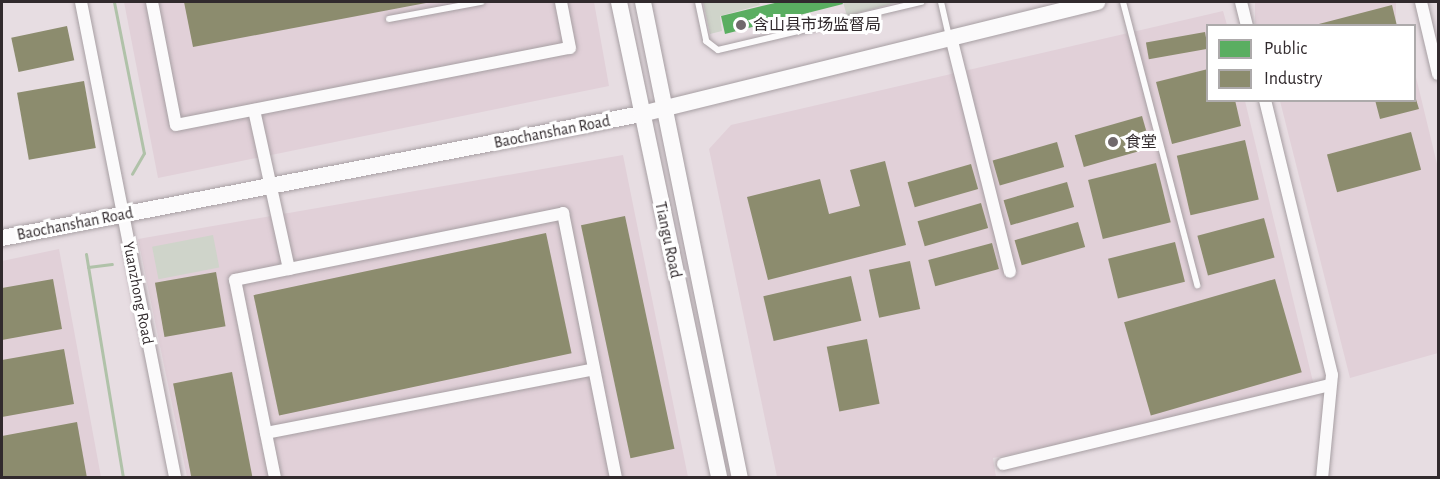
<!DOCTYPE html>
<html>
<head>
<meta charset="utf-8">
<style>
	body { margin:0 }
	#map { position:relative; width:1440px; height:479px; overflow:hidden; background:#e7dde2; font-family:"Alegreya Sans","Noto Sans SC",sans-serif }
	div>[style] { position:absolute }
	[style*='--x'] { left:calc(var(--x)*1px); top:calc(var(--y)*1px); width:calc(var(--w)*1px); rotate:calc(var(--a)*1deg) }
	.built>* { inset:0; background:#e1d0d8; transform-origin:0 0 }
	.green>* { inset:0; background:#cfd4ca; transform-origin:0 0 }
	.public>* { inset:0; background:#5aae61 }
	.industry>* { inset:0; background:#8c8c6e; transform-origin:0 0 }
	.stream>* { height:3px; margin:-1.5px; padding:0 1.5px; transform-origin:1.5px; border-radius:1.5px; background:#b0c2a9 }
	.roads { filter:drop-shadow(0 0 2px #a79fa3) drop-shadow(0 0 2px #a79fa3) }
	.lane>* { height:6px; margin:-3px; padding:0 3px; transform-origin:3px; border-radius:3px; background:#fbfafb }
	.street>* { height:12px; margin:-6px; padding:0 6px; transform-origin:6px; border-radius:6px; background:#fbfafb }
	.secondary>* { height:16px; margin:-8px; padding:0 8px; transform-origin:8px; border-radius:8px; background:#fbfafb }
	.dots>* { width:16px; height:16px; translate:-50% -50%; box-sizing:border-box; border:3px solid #fff; border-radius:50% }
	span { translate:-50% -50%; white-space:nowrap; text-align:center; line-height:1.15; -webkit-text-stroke:6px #fff; paint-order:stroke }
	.poi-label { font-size:16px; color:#312a2d }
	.left { translate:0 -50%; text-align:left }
	.street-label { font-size:16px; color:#312a2d }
	.frame { position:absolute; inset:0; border:3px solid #312a2d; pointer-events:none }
	.legend { position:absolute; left:1206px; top:24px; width:210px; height:78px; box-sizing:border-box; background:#fff; border:2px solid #adaaab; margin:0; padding:8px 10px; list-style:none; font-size:18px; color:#312a2d }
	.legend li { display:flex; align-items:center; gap:12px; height:30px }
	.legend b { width:30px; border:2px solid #adaaab }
</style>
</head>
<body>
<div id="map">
	<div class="built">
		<i style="clip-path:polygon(124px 2px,594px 2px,609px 86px,158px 178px)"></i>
		<i style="left:1255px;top:2px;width:141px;height:24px"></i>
		<i style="clip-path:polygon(1223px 11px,1227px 25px,1208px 26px,1208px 100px,1245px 101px,1315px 390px,993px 458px,996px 477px,777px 477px,709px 149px,731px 125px)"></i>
		<i style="clip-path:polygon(1415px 73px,1438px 168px,1438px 353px,1350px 378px,1280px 101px,1414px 100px)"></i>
		<i style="clip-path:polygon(623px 155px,688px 477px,187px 477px,138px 239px)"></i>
		<i style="clip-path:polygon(59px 249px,101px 477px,2px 478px,2px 261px)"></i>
	</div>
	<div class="green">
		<i style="clip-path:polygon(703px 2px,759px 2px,760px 5px,720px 16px,722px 31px,710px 34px)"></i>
		<i style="clip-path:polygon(843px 2px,899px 2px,847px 16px)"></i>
		<i style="left:213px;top:235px;width:33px;height:62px;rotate:79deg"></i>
	</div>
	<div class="public">
		<i style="clip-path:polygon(779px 2px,842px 2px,843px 4px,725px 34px,721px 16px)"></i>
	</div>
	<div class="industry">
		<i style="clip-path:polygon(184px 2px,426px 2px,426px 3px,193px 47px)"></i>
		<i style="clip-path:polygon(1392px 5px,1397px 26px,1315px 26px,1315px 25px)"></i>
		<i style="left:67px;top:26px;width:35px;height:57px;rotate:78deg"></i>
		<i style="left:1205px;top:32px;width:17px;height:60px;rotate:80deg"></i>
		<i style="clip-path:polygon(1208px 69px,1208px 100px,1235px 100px,1241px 126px,1172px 144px,1156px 82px)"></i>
		<i style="left:84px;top:81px;width:68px;height:68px;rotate:80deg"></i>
		<i style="clip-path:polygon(1415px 96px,1419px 109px,1380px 119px,1375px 100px,1414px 100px)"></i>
		<i style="left:1142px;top:116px;width:33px;height:70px;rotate:74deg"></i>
		<i style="left:1411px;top:132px;width:39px;height:87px;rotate:75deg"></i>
		<i style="left:1245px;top:140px;width:61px;height:70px;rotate:77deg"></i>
		<i style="left:1057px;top:142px;width:26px;height:67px;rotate:74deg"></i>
		<i style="clip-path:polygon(885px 161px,906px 245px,768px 280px,747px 197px,820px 179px,829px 214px,860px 206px,850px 170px)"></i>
		<i style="left:1156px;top:163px;width:61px;height:70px;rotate:76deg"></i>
		<i style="left:971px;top:164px;width:26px;height:66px;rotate:74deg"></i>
		<i style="left:1067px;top:182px;width:26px;height:66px;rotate:74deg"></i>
		<i style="left:981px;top:203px;width:26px;height:66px;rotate:74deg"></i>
		<i style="left:625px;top:216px;width:238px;height:45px;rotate:78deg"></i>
		<i style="left:1264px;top:218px;width:41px;height:69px;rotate:75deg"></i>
		<i style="left:1078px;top:222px;width:26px;height:66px;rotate:74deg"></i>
		<i style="left:546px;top:233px;width:123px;height:299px;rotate:78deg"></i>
		<i style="left:1175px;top:242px;width:41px;height:69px;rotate:76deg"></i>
		<i style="left:992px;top:243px;width:27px;height:66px;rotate:75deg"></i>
		<i style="left:910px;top:261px;width:49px;height:42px;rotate:78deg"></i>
		<i style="left:216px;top:272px;width:55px;height:62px;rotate:80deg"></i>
		<i style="left:851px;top:276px;width:46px;height:90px;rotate:77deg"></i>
		<i style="clip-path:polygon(53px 279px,62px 329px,2px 340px,2px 288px)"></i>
		<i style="left:1275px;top:279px;width:97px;height:157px;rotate:74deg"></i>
		<i style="left:867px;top:339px;width:66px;height:41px;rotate:79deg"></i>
		<i style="clip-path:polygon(64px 349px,74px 404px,2px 417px,2px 360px)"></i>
		<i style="left:232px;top:372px;width:108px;height:60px;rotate:79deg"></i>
		<i style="clip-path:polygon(77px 422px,87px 478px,2px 478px,2px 436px)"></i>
	</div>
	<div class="stream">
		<i style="--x:114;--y:2;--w:154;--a:78.8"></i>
		<i style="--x:144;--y:153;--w:24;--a:120"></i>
		<i style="--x:86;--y:254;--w:227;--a:80.6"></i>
		<i style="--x:88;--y:267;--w:24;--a:-7"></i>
	</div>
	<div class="roads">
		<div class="lane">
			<i style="--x:698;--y:2;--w:40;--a:78"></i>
			<i style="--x:706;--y:41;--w:15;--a:37"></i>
			<i style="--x:718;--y:50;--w:209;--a:-13.3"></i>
			<i style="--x:941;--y:2;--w:36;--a:77"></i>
			<i style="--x:1123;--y:2;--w:293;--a:75.3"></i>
			<i style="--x:389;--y:19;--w:94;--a:-10.5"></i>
		</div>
		<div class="street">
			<i style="--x:81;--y:2;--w:485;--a:78.8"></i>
			<i style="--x:152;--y:2;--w:125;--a:79"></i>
			<i style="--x:176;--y:125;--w:401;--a:-11.1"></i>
			<i style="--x:570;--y:48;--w:47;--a:-101.1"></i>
			<i style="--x:1241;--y:2;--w:25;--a:76"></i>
			<i style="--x:1421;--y:2;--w:74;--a:76.7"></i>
			<i style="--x:951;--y:37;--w:242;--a:75.9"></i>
			<i style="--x:1265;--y:100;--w:283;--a:76.3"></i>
			<i style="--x:1332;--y:375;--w:103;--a:95.5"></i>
			<i style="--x:254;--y:110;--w:163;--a:77.6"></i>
			<i style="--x:266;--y:433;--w:334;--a:-11"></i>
			<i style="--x:1003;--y:464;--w:336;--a:-13.6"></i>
			<i style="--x:275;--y:478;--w:202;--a:-101.4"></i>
			<i style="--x:235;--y:280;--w:335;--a:-11.5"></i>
			<i style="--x:563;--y:213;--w:270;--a:78.7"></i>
		</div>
		<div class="secondary">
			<i style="--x:619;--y:2;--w:486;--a:78.1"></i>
			<i style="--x:643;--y:2;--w:486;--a:78.5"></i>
			<i style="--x:2;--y:238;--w:651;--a:-10.98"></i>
			<i style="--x:641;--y:114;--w:470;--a:-13.8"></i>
		</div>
	</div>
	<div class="dots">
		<i style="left:741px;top:25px;background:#71696c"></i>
		<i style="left:1113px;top:142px;background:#71696c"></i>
	</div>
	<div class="poi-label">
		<span class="left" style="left:753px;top:25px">含山县市场监督局</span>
		<span class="left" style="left:1125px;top:142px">食堂</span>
	</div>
	<div class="street-label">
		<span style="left:552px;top:132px;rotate:-11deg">Baochanshan Road</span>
		<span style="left:75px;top:224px;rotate:-11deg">Baochanshan Road</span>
		<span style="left:668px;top:240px;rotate:78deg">Tiangu Road</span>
		<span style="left:138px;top:293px;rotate:79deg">Yuanzhong Road</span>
	</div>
	<div class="frame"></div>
	<ul class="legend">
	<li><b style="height:16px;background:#5aae61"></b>Public</li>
	<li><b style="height:16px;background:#8c8c6e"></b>Industry</li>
	</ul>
</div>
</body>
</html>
